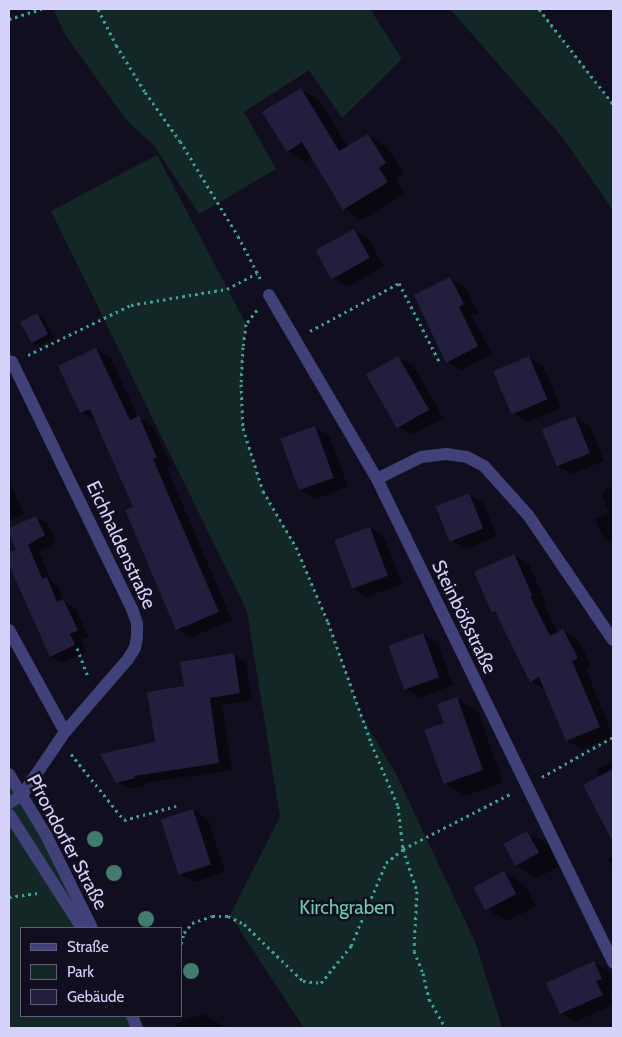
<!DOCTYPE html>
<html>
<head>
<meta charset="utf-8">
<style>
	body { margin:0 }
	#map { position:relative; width:622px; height:1037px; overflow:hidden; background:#110f1f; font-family:Cabin,sans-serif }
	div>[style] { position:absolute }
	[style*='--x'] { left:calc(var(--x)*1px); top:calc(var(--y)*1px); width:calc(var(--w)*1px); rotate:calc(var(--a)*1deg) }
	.green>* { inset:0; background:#132826 }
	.shadow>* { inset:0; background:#0007 }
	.building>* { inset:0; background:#221e3e; transform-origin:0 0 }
	.path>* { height:3px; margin-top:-1.5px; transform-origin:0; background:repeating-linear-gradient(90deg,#3ca497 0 2.5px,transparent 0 6.5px) }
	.minor>* { height:12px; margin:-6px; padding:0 6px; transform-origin:6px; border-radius:6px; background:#404179 }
	.trees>* { width:16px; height:16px; margin:-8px; border-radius:50%; background:#417a6e }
	span { translate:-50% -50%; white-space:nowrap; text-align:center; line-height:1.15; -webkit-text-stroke:5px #110f1f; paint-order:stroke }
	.street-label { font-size:19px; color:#d5d3fa }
	.park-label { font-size:19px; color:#68d1af }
	.frame { position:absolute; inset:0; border:10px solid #d5d3fa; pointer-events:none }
	.legend { position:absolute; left:20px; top:927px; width:162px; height:90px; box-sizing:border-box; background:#110f1f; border:1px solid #5f5d77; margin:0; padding:6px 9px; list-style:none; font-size:15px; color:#d5d3fa }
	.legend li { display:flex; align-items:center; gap:10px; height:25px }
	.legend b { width:25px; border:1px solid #5f5d77 }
</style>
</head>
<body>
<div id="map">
	<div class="green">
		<i style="clip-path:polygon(53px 9px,370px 9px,402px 59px,342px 118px,309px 70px,244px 112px,276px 169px,199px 214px,153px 144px,128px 122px,66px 36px)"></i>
		<i style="clip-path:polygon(450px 9px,539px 9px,613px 104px,613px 210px,563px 138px)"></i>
		<i style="clip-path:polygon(157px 155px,246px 324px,241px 384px,243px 428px,263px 491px,296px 547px,328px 622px,363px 719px,396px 774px,476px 944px,502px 1028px,304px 1028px,230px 915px,280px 817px,247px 611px,51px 211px)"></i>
		<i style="clip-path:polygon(9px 775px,92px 928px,21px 928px,21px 1016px,133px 1016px,137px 1028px,9px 1028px)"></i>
	</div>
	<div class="shadow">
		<i style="clip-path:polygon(301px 90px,319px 100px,348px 147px,368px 135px,386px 146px,404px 174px,396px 178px,405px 193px,362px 220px,344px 209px,313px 158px,306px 162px,288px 151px)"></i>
		<i style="clip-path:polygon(354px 230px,368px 239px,384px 266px,348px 287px,334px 279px)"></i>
		<i style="clip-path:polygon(450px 278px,465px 287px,478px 313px,472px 315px,492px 354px,462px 370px,447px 362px)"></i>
		<i style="clip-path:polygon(37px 314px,44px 318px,54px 338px,39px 346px,32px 342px)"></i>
		<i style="clip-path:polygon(96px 349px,111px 358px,138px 417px,153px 426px,171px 466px,167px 468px,232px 620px,192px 637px,177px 629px,134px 508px,95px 420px,81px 412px)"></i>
		<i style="clip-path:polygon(398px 357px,413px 365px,443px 418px,412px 435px,398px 427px)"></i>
		<i style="clip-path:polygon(529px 357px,543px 366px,561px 408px,527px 422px,512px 413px)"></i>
		<i style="clip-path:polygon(575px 417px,590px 426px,604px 461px,572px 474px,558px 466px)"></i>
		<i style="clip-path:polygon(315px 427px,329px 435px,348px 487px,315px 499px,301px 491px)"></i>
		<i style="clip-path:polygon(9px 482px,24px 514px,9px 521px)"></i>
		<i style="clip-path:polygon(613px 486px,613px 544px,604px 539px,595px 519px,609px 513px,602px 495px,608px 488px)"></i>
		<i style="clip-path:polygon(469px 494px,483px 503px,497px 536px,466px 549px,451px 540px,438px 507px)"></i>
		<i style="clip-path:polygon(36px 517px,48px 524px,56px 542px,39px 552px,52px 582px,58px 586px,65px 602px,75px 608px,89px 637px,81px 640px,86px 652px,62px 663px,51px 656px,9px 562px,9px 555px,18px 550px,9px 530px)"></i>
		<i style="clip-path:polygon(370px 528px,384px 536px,402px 584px,367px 597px,352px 588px)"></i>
		<i style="clip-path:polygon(514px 555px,529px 564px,546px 603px,544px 604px,558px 634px,563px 631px,578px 639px,591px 666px,586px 669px,613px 736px,582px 749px,567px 741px,546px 690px,530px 681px,498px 615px,493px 612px)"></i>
		<i style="clip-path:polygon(423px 635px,438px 643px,453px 685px,420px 698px,406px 689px)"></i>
		<i style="clip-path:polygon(233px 654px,246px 662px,252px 700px,222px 705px,232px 770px,146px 783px,147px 785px,130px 789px,117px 782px,157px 743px,186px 687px)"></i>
		<i style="clip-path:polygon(457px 699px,478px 711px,503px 782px,466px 796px,445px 783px)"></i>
		<i style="clip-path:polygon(613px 761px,613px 825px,602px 819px,600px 777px,596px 770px)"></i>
		<i style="clip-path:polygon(193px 810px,208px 819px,225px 872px,195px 882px,180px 874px)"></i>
		<i style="clip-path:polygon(527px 832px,548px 844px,559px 866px,537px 878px,516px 866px)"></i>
		<i style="clip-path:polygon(613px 856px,613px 870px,608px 859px)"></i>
		<i style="clip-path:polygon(504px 872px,525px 885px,536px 906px,507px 921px,486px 909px)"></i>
		<i style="clip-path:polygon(594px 963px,609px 971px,613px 981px,613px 988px,610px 990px,613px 1005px,575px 1022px,561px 1013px)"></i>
		<i style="clip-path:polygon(204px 1014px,226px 1028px,178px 1028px,176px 1023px)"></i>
	</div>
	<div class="building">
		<i style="clip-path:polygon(301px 88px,339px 151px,368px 134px,386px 163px,379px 168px,388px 182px,343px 210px,302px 142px,287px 152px,262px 112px)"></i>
		<i style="left:354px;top:229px;width:33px;height:44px;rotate:61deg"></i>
		<i style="clip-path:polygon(450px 277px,464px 304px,459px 307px,478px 346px,446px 363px,414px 295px)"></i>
		<i style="left:37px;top:313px;width:24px;height:19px;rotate:62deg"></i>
		<i style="clip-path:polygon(96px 348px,130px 420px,139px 416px,157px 458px,153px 459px,219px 612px,176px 630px,125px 510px,133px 507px,90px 409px,80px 413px,58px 366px)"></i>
		<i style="left:398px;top:356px;width:62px;height:37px;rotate:60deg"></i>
		<i style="left:529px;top:356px;width:47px;height:39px;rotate:67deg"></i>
		<i style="left:575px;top:416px;width:40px;height:36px;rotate:68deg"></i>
		<i style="left:315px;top:426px;width:55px;height:37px;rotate:70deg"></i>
		<i style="left:469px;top:493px;width:38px;height:36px;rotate:68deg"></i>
		<i style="clip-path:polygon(36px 516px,45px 535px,28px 545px,42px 578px,47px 577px,57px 602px,63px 599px,78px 630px,70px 634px,75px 645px,50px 657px,9px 565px,9px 553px,16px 550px,9px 534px,9px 528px)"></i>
		<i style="left:370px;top:527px;width:52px;height:38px;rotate:70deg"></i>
		<i style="clip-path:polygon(514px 554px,532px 595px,530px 596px,550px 636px,563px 629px,578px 658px,572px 661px,600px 727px,566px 741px,539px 677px,530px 682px,495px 611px,492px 613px,474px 572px)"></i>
		<i style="left:423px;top:633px;width:47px;height:37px;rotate:70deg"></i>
		<i style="clip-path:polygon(234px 653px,240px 693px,210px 698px,219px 763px,134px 776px,135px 778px,116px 783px,100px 754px,155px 742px,147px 692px,184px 686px,180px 662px)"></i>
		<i style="clip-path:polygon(457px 697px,483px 770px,444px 784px,424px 730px,444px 723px,437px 704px)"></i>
		<i style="clip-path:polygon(613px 769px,613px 842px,583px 785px)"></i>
		<i style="left:193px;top:809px;width:58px;height:34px;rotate:72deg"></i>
		<i style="left:527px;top:831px;width:25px;height:27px;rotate:61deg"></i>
		<i style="left:504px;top:871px;width:26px;height:35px;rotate:62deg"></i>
		<i style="clip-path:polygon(594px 961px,602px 979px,596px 981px,603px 995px,560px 1014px,546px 983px)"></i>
	</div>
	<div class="path">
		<i style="--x:98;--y:9;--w:40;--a:63.4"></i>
		<i style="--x:116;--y:45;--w:55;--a:58.3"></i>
		<i style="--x:145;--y:92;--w:60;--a:54.5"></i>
		<i style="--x:180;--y:141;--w:111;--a:58.6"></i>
		<i style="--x:238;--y:236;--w:50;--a:62.4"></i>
		<i style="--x:539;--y:9;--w:120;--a:52.1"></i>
		<i style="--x:9;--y:19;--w:34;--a:-17"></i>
		<i style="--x:257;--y:310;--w:18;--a:128"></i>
		<i style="--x:246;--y:324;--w:23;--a:97"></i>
		<i style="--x:243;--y:347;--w:37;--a:93"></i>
		<i style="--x:241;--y:384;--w:44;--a:87.4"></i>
		<i style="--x:243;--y:428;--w:66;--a:72.4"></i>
		<i style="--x:263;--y:491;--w:65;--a:59.5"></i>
		<i style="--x:296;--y:547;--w:82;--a:66.9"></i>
		<i style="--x:328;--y:622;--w:128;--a:70.4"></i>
		<i style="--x:371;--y:743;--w:69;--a:66.8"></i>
		<i style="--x:398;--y:806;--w:43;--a:83.4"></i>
		<i style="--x:403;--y:849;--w:44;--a:71.6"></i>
		<i style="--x:417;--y:891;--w:60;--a:92.9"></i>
		<i style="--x:414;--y:951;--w:24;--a:68"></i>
		<i style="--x:423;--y:973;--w:27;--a:77"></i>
		<i style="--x:429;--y:999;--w:34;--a:60"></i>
		<i style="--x:310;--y:331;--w:101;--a:-28.3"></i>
		<i style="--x:399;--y:283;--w:90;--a:62.9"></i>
		<i style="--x:28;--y:355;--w:114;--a:-25.9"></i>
		<i style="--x:131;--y:305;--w:97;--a:-9.5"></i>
		<i style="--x:227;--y:289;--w:34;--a:-28"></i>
		<i style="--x:77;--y:648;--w:30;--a:69"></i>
		<i style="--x:71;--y:754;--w:85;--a:51.2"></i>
		<i style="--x:124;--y:820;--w:54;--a:-15.1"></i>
		<i style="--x:542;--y:777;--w:81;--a:-29.4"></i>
		<i style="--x:9;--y:897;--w:29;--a:-8"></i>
		<i style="--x:181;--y:944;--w:11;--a:-75"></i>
		<i style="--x:184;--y:933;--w:13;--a:-51"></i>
		<i style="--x:192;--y:923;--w:21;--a:-19"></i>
		<i style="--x:212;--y:916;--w:16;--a:0"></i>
		<i style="--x:228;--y:916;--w:18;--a:27"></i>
		<i style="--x:244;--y:924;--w:82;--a:44"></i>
		<i style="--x:303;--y:981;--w:18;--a:6"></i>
		<i style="--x:321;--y:983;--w:48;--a:-51"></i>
		<i style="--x:351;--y:946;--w:90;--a:-67.1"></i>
		<i style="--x:386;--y:863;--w:22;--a:-39"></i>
		<i style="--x:403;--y:849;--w:120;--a:-27.2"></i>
	</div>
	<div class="minor">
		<i style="--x:269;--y:295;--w:213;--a:59.6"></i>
		<i style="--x:377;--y:479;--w:538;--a:63.96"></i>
		<i style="--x:377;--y:479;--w:49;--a:-26.6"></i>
		<i style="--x:421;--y:457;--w:25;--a:-7"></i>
		<i style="--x:446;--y:454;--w:21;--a:8"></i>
		<i style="--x:467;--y:457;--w:19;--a:28"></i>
		<i style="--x:484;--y:466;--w:66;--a:48.1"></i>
		<i style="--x:528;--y:515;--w:151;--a:55.8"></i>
		<i style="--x:9;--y:630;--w:116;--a:61.2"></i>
		<i style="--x:9;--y:774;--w:71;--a:58.8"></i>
		<i style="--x:46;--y:835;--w:104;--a:63.7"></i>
		<i style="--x:9;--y:803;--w:15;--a:-32"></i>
		<i style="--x:22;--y:795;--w:76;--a:-55.7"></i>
		<i style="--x:65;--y:732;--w:96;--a:-49.2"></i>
		<i style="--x:128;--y:659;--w:13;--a:-58"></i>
		<i style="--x:135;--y:648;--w:11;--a:-80"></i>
		<i style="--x:137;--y:637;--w:14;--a:-90"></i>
		<i style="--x:137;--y:623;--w:15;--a:-110"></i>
		<i style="--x:132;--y:609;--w:275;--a:-115.9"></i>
		<i style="--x:9;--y:814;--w:135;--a:57.4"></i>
		<i style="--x:132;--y:1016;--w:13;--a:67"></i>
	</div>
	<div class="trees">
		<i style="left:95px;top:839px"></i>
		<i style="left:114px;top:873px"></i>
		<i style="left:146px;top:919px"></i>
		<i style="left:191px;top:971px"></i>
	</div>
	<div class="street-label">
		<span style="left:121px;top:545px;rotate:65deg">Eichhaldenstraße</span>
		<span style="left:464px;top:617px;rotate:64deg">Steinbößstraße</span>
		<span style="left:67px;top:842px;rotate:62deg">Pfrondorfer Straße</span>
	</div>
	<div class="park-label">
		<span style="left:347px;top:908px">Kirchgraben</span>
	</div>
	<div class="frame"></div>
	<ul class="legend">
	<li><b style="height:6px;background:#404179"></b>Straße</li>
	<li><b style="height:14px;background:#132826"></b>Park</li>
	<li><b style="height:14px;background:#221e3e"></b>Gebäude</li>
	</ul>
</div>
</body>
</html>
